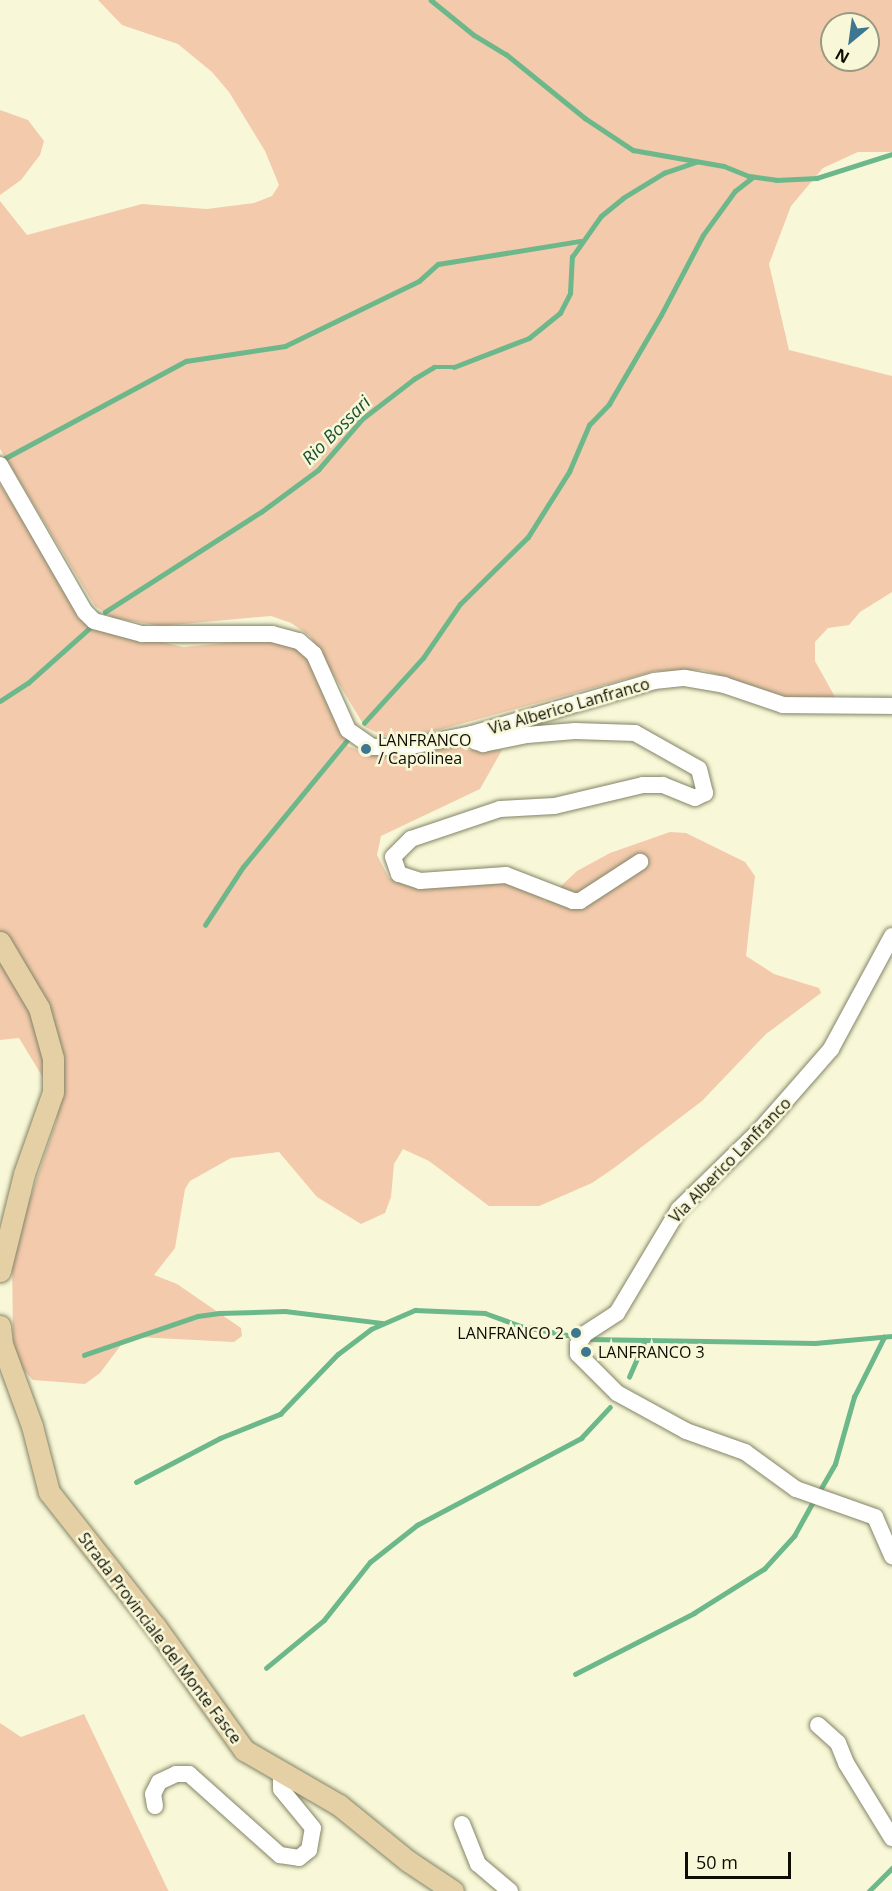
<!DOCTYPE html>
<html>
<head>
<meta charset="utf-8">
<style>
	body { margin:0 }
	#map { position:relative; width:892px; height:1891px; overflow:hidden; background:#f8f8d8; font-family:"Open Sans",sans-serif }
	div>[style] { position:absolute }
	[style*='--x'] { left:calc(var(--x)*1px); top:calc(var(--y)*1px); width:calc(var(--w)*1px); rotate:calc(var(--a)*1deg) }
	.green>* { inset:0; background:#f3caac }
	.stream>* { height:4.5px; margin:-2.25px; padding:0 2.25px; transform-origin:2.25px; border-radius:2.25px; background:#6cb88b }
	.roads { filter:drop-shadow(0 0 2px #838467) drop-shadow(0 0 2px #838467) }
	.minor>* { height:16px; margin:-8px; padding:0 8px; transform-origin:8px; border-radius:8px; background:#fff }
	.major>* { height:21px; margin:-10.5px; padding:0 10.5px; transform-origin:10.5px; border-radius:10.5px; background:#e5cfa4 }
	.dots>* { width:16px; height:16px; translate:-50% -50%; box-sizing:border-box; border:3px solid #f8f8d8; border-radius:50% }
	span { translate:-50% -50%; white-space:nowrap; text-align:center; line-height:1.15; -webkit-text-stroke:5px #f8f8d8; paint-order:stroke }
	.street-label { font-size:16px; color:#0e0d04 }
	.poi-label { font-size:16px; color:#0e0d04 }
	.left { translate:0 -50%; text-align:left }
	.right { translate:-100% -50%; text-align:right }
	.water-label { font-size:18px; color:#185133; font-style:italic }
	.north { position:absolute; left:820px; top:12px; width:60px; height:60px; box-sizing:border-box; background:#f8f8d8; border:2px solid #9a9a83; border-radius:50%; rotate:209deg; font-size:16px; font-weight:700; line-height:24px; text-align:center; color:#0e0d04 }
	.north::after { content:''; display:block; margin:auto; width:21px; height:27px; background:#3d7690; clip-path:polygon(50% 0,100% 100%,50% 72%,0 100%) }
	.scale { position:absolute; left:685px; top:1852px; width:106px; height:27px; box-sizing:border-box; border:3px solid #0e0d04; border-top:0; padding-left:8px; font-size:18px; line-height:21px; white-space:nowrap; color:#0e0d04; -webkit-text-stroke:4px #f8f8d8; paint-order:stroke }
</style>
</head>
<body>
<div id="map">
	<div class="green">
		<i style="clip-path:polygon(evenodd,98px 0,892px 0,892px 152px,858px 152px,823px 168px,791px 206px,769px 264px,789px 350px,892px 376px,892px 592px,860px 612px,849px 625px,828px 628px,815px 642px,815px 661px,835px 697px,787px 697px,703px 670px,655px 671px,431px 732px,384px 736px,365px 727px,310px 636px,291px 623px,271px 616px,161px 626px,113px 618px,95px 606px,0 449px,0 201px,27px 235px,142px 204px,207px 209px,254px 203px,272px 196px,279px 185px,265px 151px,229px 92px,212px 72px,178px 44px,122px 25px,98px 0,832px 24px,868px 24px,868px 60px,832px 60px,832px 24px)"></i>
		<i style="clip-path:polygon(0 110px,28px 120px,44px 141px,40px 155px,21px 180px,0 195px)"></i>
		<i style="clip-path:polygon(0 484px,60px 576px,83px 623px,183px 647px,260px 640px,289px 644px,309px 658px,348px 746px,370px 755px,407px 756px,455px 742px,465px 750px,502px 750px,480px 789px,381px 836px,377px 855px,389px 878px,415px 887px,485px 876px,529px 889px,545px 901px,577px 871px,610px 853px,670px 832px,686px 833px,745px 862px,755px 876px,746px 956px,774px 974px,819px 988px,821px 993px,766px 1034px,702px 1101px,614px 1168px,592px 1183px,539px 1206px,489px 1206px,429px 1161px,403px 1149px,394px 1164px,391px 1197px,385px 1213px,361px 1224px,317px 1197px,279px 1152px,231px 1158px,190px 1181px,185px 1189px,175px 1248px,154px 1275px,177px 1284px,241px 1328px,242px 1336px,234px 1342px,137px 1337px,121px 1345px,100px 1373px,85px 1384px,33px 1380px,18px 1364px,13px 1345px,12px 1252px,56px 1122px,61px 1090px,47px 1084px,19px 1038px,0 1040px)"></i>
		<i style="clip-path:polygon(84px 1714px,168px 1890px,169px 1891px,0 1891px,0 1723px,21px 1737px)"></i>
	</div>
	<div class="stream">
		<i style="--x:431;--y:0;--w:55;--a:39.1"></i>
		<i style="--x:474;--y:35;--w:37;--a:31"></i>
		<i style="--x:506;--y:54;--w:102;--a:39"></i>
		<i style="--x:585;--y:118;--w:58;--a:33.7"></i>
		<i style="--x:633;--y:150;--w:92;--a:10"></i>
		<i style="--x:724;--y:166;--w:27;--a:22"></i>
		<i style="--x:749;--y:176;--w:27;--a:8"></i>
		<i style="--x:776;--y:180;--w:41;--a:-2.8"></i>
		<i style="--x:817;--y:178;--w:79;--a:-17.7"></i>
		<i style="--x:0;--y:461;--w:211;--a:-28.3"></i>
		<i style="--x:186;--y:361;--w:100;--a:-8.6"></i>
		<i style="--x:285;--y:346;--w:149;--a:-25.9"></i>
		<i style="--x:419;--y:281;--w:25;--a:-42"></i>
		<i style="--x:438;--y:264;--w:144;--a:-9.2"></i>
		<i style="--x:105;--y:612;--w:185;--a:-32.7"></i>
		<i style="--x:261;--y:512;--w:71;--a:-36.4"></i>
		<i style="--x:318;--y:470;--w:67;--a:-49.2"></i>
		<i style="--x:362;--y:419;--w:66;--a:-37.6"></i>
		<i style="--x:414;--y:379;--w:23;--a:-31"></i>
		<i style="--x:434;--y:367;--w:20;--a:0"></i>
		<i style="--x:454;--y:367;--w:80;--a:-21.1"></i>
		<i style="--x:529;--y:338;--w:40;--a:-39"></i>
		<i style="--x:560;--y:313;--w:22;--a:-63"></i>
		<i style="--x:570;--y:293;--w:36;--a:-87"></i>
		<i style="--x:572;--y:257;--w:50;--a:-54.7"></i>
		<i style="--x:601;--y:216;--w:28;--a:-39"></i>
		<i style="--x:623;--y:198;--w:48;--a:-31.4"></i>
		<i style="--x:664;--y:173;--w:34;--a:-19"></i>
		<i style="--x:0;--y:701;--w:33;--a:-33"></i>
		<i style="--x:28;--y:683;--w:87;--a:-41.7"></i>
		<i style="--x:364;--y:723;--w:88;--a:-47.8"></i>
		<i style="--x:423;--y:658;--w:65;--a:-55.6"></i>
		<i style="--x:460;--y:604;--w:95;--a:-44.6"></i>
		<i style="--x:528;--y:537;--w:77;--a:-57.8"></i>
		<i style="--x:569;--y:472;--w:51;--a:-66.9"></i>
		<i style="--x:589;--y:425;--w:29;--a:-46"></i>
		<i style="--x:609;--y:404;--w:103;--a:-59.7"></i>
		<i style="--x:661;--y:315;--w:90;--a:-62.3"></i>
		<i style="--x:703;--y:235;--w:54;--a:-54"></i>
		<i style="--x:735;--y:191;--w:23;--a:-38"></i>
		<i style="--x:205;--y:925;--w:69;--a:-56.8"></i>
		<i style="--x:243;--y:867;--w:166;--a:-50.6"></i>
		<i style="--x:588;--y:1339;--w:227;--a:1"></i>
		<i style="--x:815;--y:1343;--w:77;--a:-5.2"></i>
		<i style="--x:84;--y:1355;--w:120;--a:-18.9"></i>
		<i style="--x:198;--y:1316;--w:21;--a:-8"></i>
		<i style="--x:219;--y:1313;--w:66;--a:-1.7"></i>
		<i style="--x:285;--y:1311;--w:99;--a:7"></i>
		<i style="--x:629;--y:1377;--w:40;--a:-66.6"></i>
		<i style="--x:136;--y:1482;--w:95;--a:-27.6"></i>
		<i style="--x:220;--y:1438;--w:65;--a:-21.8"></i>
		<i style="--x:280;--y:1414;--w:83;--a:-46"></i>
		<i style="--x:338;--y:1354;--w:41;--a:-37.1"></i>
		<i style="--x:371;--y:1329;--w:48;--a:-23.4"></i>
		<i style="--x:415;--y:1310;--w:70;--a:2.5"></i>
		<i style="--x:485;--y:1313;--w:37;--a:20"></i>
		<i style="--x:520;--y:1326;--w:58;--a:10.9"></i>
		<i style="--x:820;--y:1490;--w:30;--a:-60"></i>
		<i style="--x:835;--y:1464;--w:70;--a:-74.2"></i>
		<i style="--x:854;--y:1397;--w:67;--a:-63.4"></i>
		<i style="--x:266;--y:1668;--w:75;--a:-39.6"></i>
		<i style="--x:324;--y:1620;--w:74;--a:-51.6"></i>
		<i style="--x:370;--y:1562;--w:60;--a:-38.2"></i>
		<i style="--x:417;--y:1525;--w:186;--a:-27.9"></i>
		<i style="--x:581;--y:1438;--w:42;--a:-46.9"></i>
		<i style="--x:575;--y:1674;--w:134;--a:-27.1"></i>
		<i style="--x:694;--y:1613;--w:83;--a:-32.2"></i>
		<i style="--x:764;--y:1569;--w:45;--a:-47.7"></i>
		<i style="--x:794;--y:1536;--w:38;--a:-61"></i>
		<i style="--x:869;--y:1891;--w:33;--a:-45"></i>
	</div>
	<div class="roads">
		<div class="minor">
			<i style="--x:0;--y:465;--w:170;--a:60"></i>
			<i style="--x:85;--y:612;--w:13;--a:45"></i>
			<i style="--x:94;--y:621;--w:50;--a:15.2"></i>
			<i style="--x:142;--y:634;--w:130;--a:0"></i>
			<i style="--x:272;--y:634;--w:28;--a:15"></i>
			<i style="--x:299;--y:641;--w:20;--a:41"></i>
			<i style="--x:314;--y:654;--w:83;--a:65.9"></i>
			<i style="--x:348;--y:730;--w:29;--a:35"></i>
			<i style="--x:372;--y:747;--w:34;--a:0"></i>
			<i style="--x:406;--y:747;--w:67;--a:-11.1"></i>
			<i style="--x:472;--y:734;--w:190;--a:-16.2"></i>
			<i style="--x:654;--y:681;--w:31;--a:-6"></i>
			<i style="--x:685;--y:678;--w:40;--a:10"></i>
			<i style="--x:724;--y:685;--w:62;--a:18.7"></i>
			<i style="--x:783;--y:705;--w:109;--a:0.5"></i>
			<i style="--x:472;--y:734;--w:8;--a:67"></i>
			<i style="--x:475;--y:741;--w:9;--a:21"></i>
			<i style="--x:483;--y:744;--w:45;--a:-11.6"></i>
			<i style="--x:527;--y:735;--w:48;--a:-4.8"></i>
			<i style="--x:575;--y:731;--w:60;--a:1.9"></i>
			<i style="--x:635;--y:733;--w:73;--a:29.4"></i>
			<i style="--x:699;--y:769;--w:25;--a:76"></i>
			<i style="--x:705;--y:793;--w:11;--a:153"></i>
			<i style="--x:695;--y:798;--w:35;--a:-158"></i>
			<i style="--x:663;--y:785;--w:20;--a:180"></i>
			<i style="--x:643;--y:785;--w:91;--a:166.7"></i>
			<i style="--x:554;--y:806;--w:54;--a:176.8"></i>
			<i style="--x:500;--y:809;--w:94;--a:161.4"></i>
			<i style="--x:411;--y:839;--w:25;--a:135"></i>
			<i style="--x:393;--y:857;--w:18;--a:71"></i>
			<i style="--x:399;--y:874;--w:22;--a:18"></i>
			<i style="--x:420;--y:881;--w:86;--a:-4"></i>
			<i style="--x:506;--y:875;--w:72;--a:21.2"></i>
			<i style="--x:573;--y:901;--w:7;--a:0"></i>
			<i style="--x:580;--y:901;--w:72;--a:-33"></i>
			<i style="--x:892;--y:936;--w:128;--a:118.4"></i>
			<i style="--x:831;--y:1049;--w:108;--a:131.2"></i>
			<i style="--x:760;--y:1130;--w:113;--a:135.7"></i>
			<i style="--x:679;--y:1209;--w:121;--a:120.8"></i>
			<i style="--x:617;--y:1313;--w:38;--a:147"></i>
			<i style="--x:585;--y:1334;--w:12;--a:125"></i>
			<i style="--x:578;--y:1344;--w:10;--a:90"></i>
			<i style="--x:578;--y:1354;--w:55;--a:45"></i>
			<i style="--x:617;--y:1393;--w:79;--a:28.8"></i>
			<i style="--x:686;--y:1431;--w:63;--a:19.6"></i>
			<i style="--x:745;--y:1452;--w:63;--a:36"></i>
			<i style="--x:796;--y:1489;--w:84;--a:19.5"></i>
			<i style="--x:875;--y:1517;--w:43;--a:66.4"></i>
			<i style="--x:818;--y:1725;--w:27;--a:42"></i>
			<i style="--x:838;--y:1743;--w:22;--a:68"></i>
			<i style="--x:846;--y:1763;--w:88;--a:58.5"></i>
			<i style="--x:155;--y:1806;--w:12;--a:-99"></i>
			<i style="--x:153;--y:1794;--w:13;--a:-63"></i>
			<i style="--x:159;--y:1782;--w:19;--a:-25"></i>
			<i style="--x:176;--y:1774;--w:13;--a:0"></i>
			<i style="--x:189;--y:1774;--w:122;--a:41.7"></i>
			<i style="--x:280;--y:1855;--w:19;--a:9"></i>
			<i style="--x:299;--y:1858;--w:13;--a:-39"></i>
			<i style="--x:309;--y:1850;--w:22;--a:-80"></i>
			<i style="--x:313;--y:1828;--w:50;--a:-129.4"></i>
			<i style="--x:281;--y:1789;--w:15;--a:-90"></i>
			<i style="--x:462;--y:1824;--w:43;--a:68.2"></i>
			<i style="--x:478;--y:1864;--w:42;--a:40.2"></i>
		</div>
		<div class="major">
			<i style="--x:0;--y:942;--w:77;--a:59.4"></i>
			<i style="--x:39;--y:1008;--w:52;--a:74.4"></i>
			<i style="--x:53;--y:1058;--w:34;--a:90"></i>
			<i style="--x:53;--y:1092;--w:87;--a:109.5"></i>
			<i style="--x:24;--y:1174;--w:100;--a:103.9"></i>
			<i style="--x:0;--y:1326;--w:18;--a:84"></i>
			<i style="--x:2;--y:1344;--w:87;--a:69.9"></i>
			<i style="--x:32;--y:1426;--w:68;--a:75.6"></i>
			<i style="--x:49;--y:1492;--w:171;--a:51.7"></i>
			<i style="--x:155;--y:1626;--w:153;--a:54.3"></i>
			<i style="--x:244;--y:1750;--w:110;--a:30.1"></i>
			<i style="--x:339;--y:1805;--w:89;--a:39.1"></i>
			<i style="--x:408;--y:1861;--w:54;--a:33.7"></i>
		</div>
	</div>
	<div class="dots">
		<i style="left:366px;top:749px;background:#3d7690"></i>
		<i style="left:576px;top:1333px;background:#3d7690"></i>
		<i style="left:586px;top:1352px;background:#3d7690"></i>
	</div>
	<div class="street-label">
		<span style="left:569px;top:706px;rotate:-16deg">Via Alberico Lanfranco</span>
		<span style="left:730px;top:1160px;rotate:-46deg">Via Alberico Lanfranco</span>
		<span style="left:160px;top:1638px;rotate:53deg">Strada Provinciale del Monte Fasce</span>
	</div>
	<div class="poi-label">
		<span class="left" style="left:378px;top:749px">LANFRANCO<br>/ Capolinea</span>
		<span class="right" style="left:564px;top:1333px">LANFRANCO 2</span>
		<span class="left" style="left:598px;top:1352px">LANFRANCO 3</span>
	</div>
	<div class="water-label">
		<span style="left:336px;top:430px;rotate:-45deg">Rio Bossari</span>
	</div>
	<div class="north">N</div>
	<div class="scale">50 m</div>
</div>
</body>
</html>
